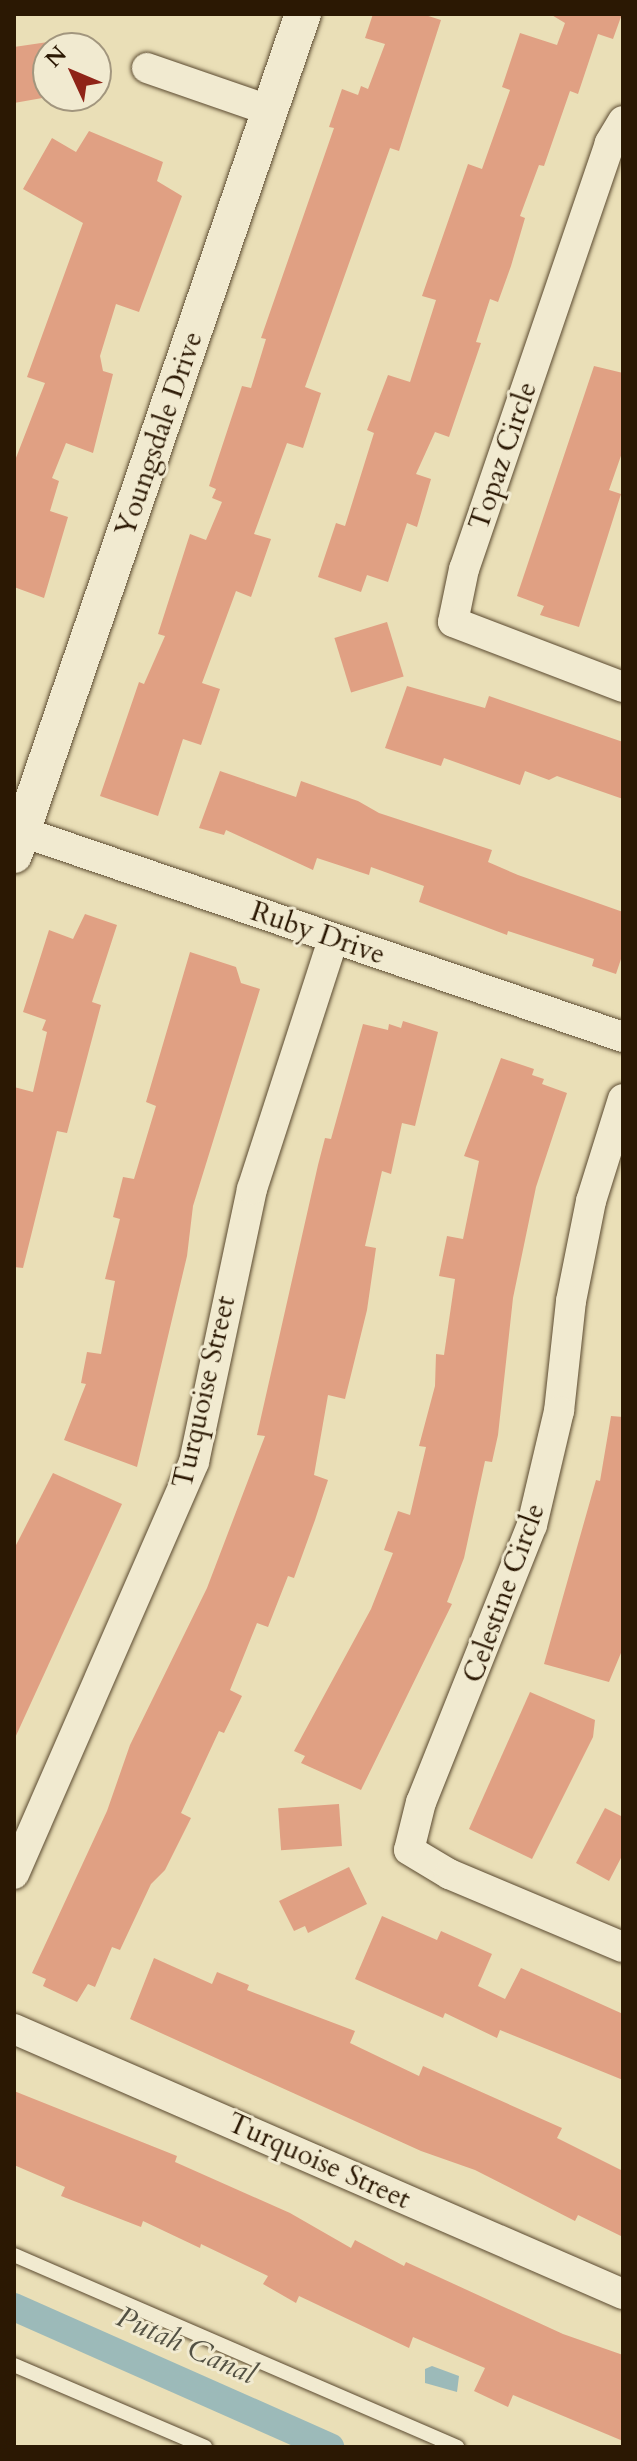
<!DOCTYPE html>
<html>
<head>
<meta charset="utf-8">
<style>
	body { margin:0 }
	#map { position:relative; width:637px; height:2461px; overflow:hidden; background:#eadfb7; font-family:Cardo,serif }
	div>[style] { position:absolute }
	[style*='--x'] { left:calc(var(--x)*1px); top:calc(var(--y)*1px); width:calc(var(--w)*1px); rotate:calc(var(--a)*1deg) }
	.water>* { inset:0; background:#9cbab9 }
	.canal>* { height:28px; margin:-14px; padding:0 14px; transform-origin:14px; border-radius:14px; background:#9cbab9 }
	.building>* { inset:0; background:#e0a083; transform-origin:0 0 }
	.roads { filter:drop-shadow(0 0 2px #5b4a30) drop-shadow(0 0 2px #5b4a30) }
	.service>* { height:14px; margin:-7px; padding:0 7px; transform-origin:7px; border-radius:7px; background:#f1ead0 }
	.minor>* { height:30px; margin:-15px; padding:0 15px; transform-origin:15px; border-radius:15px; background:#f1ead0 }
	.tertiary>* { height:36px; margin:-18px; padding:0 18px; transform-origin:18px; border-radius:18px; background:#f1ead0 }
	span { translate:-50% -50%; white-space:nowrap; text-align:center; line-height:1.15; -webkit-text-stroke:6px #f1ead0; paint-order:stroke }
	.street-label { font-size:28px; color:#2b1803 }
	.water-label { font-size:30px; color:#535143; font-style:italic }
	.frame { position:absolute; inset:0; border:16px solid #2b1803; pointer-events:none }
	.north { position:absolute; left:32px; top:32px; width:80px; height:80px; box-sizing:border-box; background:#f1ead0; border:2px solid #a2967e; border-radius:50%; rotate:314deg; font-size:22px; font-weight:700; line-height:32px; text-align:center; color:#2b1803 }
	.north::after { content:''; display:block; margin:auto; width:28px; height:36px; background:#8f2418; clip-path:polygon(50% 0,100% 100%,50% 72%,0 100%) }
</style>
</head>
<body>
<div id="map">
	<div class="water">
		<i style="clip-path:polygon(432px 2366px,459px 2376px,457px 2392px,425px 2383px,425px 2369px)"></i>
	</div>
	<div class="canal">
		<i style="--x:14;--y:2307;--w:346;--a:23.9"></i>
	</div>
	<div class="building">
		<i style="clip-path:polygon(373px 14px,422px 14px,441px 20px,399px 151px,390px 148px,305px 387px,321px 393px,303px 448px,287px 443px,254px 534px,271px 539px,251px 597px,236px 591px,202px 683px,220px 689px,201px 745px,183px 739px,158px 816px,100px 796px,139px 682px,144px 684px,165px 636px,158px 634px,190px 534px,206px 540px,222px 502px,212px 498px,216px 489px,209px 486px,242px 386px,251px 388px,266px 339px,261px 338px,334px 128px,329px 127px,342px 89px,358px 95px,361px 86px,368px 89px,385px 44px,365px 38px)"></i>
		<i style="clip-path:polygon(550px 14px,622px 14px,613px 39px,598px 34px,578px 94px,570px 91px,544px 166px,539px 165px,520px 216px,525px 218px,511px 266px,498px 302px,490px 299px,476px 342px,481px 343px,449px 437px,435px 432px,416px 474px,431px 479px,417px 527px,407px 523px,388px 582px,367px 575px,361px 592px,318px 577px,336px 523px,345px 526px,374px 433px,367px 430px,388px 375px,410px 382px,436px 300px,422px 296px,468px 164px,482px 169px,510px 90px,502px 87px,520px 33px,557px 45px,565px 23px)"></i>
		<i style="clip-path:polygon(48px 42px,48px 97px,14px 103px,14px 47px)"></i>
		<i style="clip-path:polygon(89px 131px,163px 162px,157px 181px,182px 196px,139px 312px,116px 304px,100px 356px,103px 371px,113px 374px,93px 453px,66px 443px,52px 478px,59px 481px,50px 511px,68px 517px,44px 598px,14px 587px,14px 463px,45px 383px,27px 377px,83px 223px,23px 189px,52px 138px,76px 152px)"></i>
		<i style="clip-path:polygon(594px 366px,623px 373px,623px 450px,609px 490px,621px 494px,579px 627px,540px 615px,544px 606px,517px 596px)"></i>
		<i style="left:387px;top:622px;width:57px;height:55px;rotate:73deg"></i>
		<i style="clip-path:polygon(407px 686px,485px 708px,489px 696px,623px 742px,623px 799px,557px 776px,549px 780px,525px 771px,520px 785px,444px 758px,441px 766px,385px 748px)"></i>
		<i style="clip-path:polygon(220px 771px,296px 797px,301px 781px,358px 801px,379px 813px,492px 850px,488px 862px,518px 875px,623px 912px,623px 953px,616px 974px,592px 966px,594px 959px,508px 931px,507px 935px,419px 902px,424px 886px,371px 867px,369px 875px,317px 858px,313px 870px,226px 830px,224px 835px,199px 828px)"></i>
		<i style="clip-path:polygon(85px 914px,117px 925px,92px 1002px,101px 1005px,67px 1133px,57px 1131px,23px 1268px,14px 1267px,14px 1087px,33px 1092px,47px 1032px,42px 1030px,46px 1020px,23px 1012px,49px 930px,73px 939px)"></i>
		<i style="clip-path:polygon(190px 952px,236px 967px,241px 983px,260px 989px,193px 1206px,187px 1256px,137px 1467px,64px 1440px,86px 1384px,81px 1383px,87px 1352px,101px 1354px,115px 1281px,105px 1279px,120px 1219px,113px 1217px,123px 1177px,134px 1179px,156px 1106px,146px 1102px)"></i>
		<i style="clip-path:polygon(403px 1021px,438px 1032px,415px 1126px,402px 1123px,391px 1174px,382px 1171px,365px 1246px,376px 1248px,367px 1310px,345px 1399px,328px 1395px,314px 1475px,328px 1480px,315px 1520px,294px 1578px,288px 1576px,268px 1627px,257px 1623px,230px 1690px,242px 1696px,224px 1733px,219px 1731px,181px 1813px,191px 1818px,165px 1870px,151px 1884px,120px 1950px,112px 1947px,95px 1987px,88px 1984px,77px 2002px,43px 1986px,46px 1979px,32px 1973px,107px 1811px,130px 1745px,207px 1588px,265px 1436px,257px 1435px,318px 1165px,325px 1138px,331px 1139px,363px 1024px,388px 1030px,389px 1024px,401px 1028px)"></i>
		<i style="clip-path:polygon(501px 1058px,534px 1069px,532px 1075px,544px 1079px,542px 1084px,567px 1093px,536px 1187px,513px 1298px,498px 1435px,492px 1462px,485px 1461px,464px 1558px,447px 1602px,452px 1604px,361px 1790px,301px 1763px,305px 1756px,294px 1751px,371px 1609px,393px 1553px,384px 1550px,398px 1511px,410px 1515px,426px 1447px,419px 1446px,435px 1386px,436px 1354px,444px 1355px,455px 1279px,439px 1276px,447px 1236px,463px 1239px,479px 1161px,464px 1156px)"></i>
		<i style="clip-path:polygon(611px 1416px,623px 1417px,623px 1648px,609px 1682px,544px 1664px,596px 1480px,600px 1481px)"></i>
		<i style="clip-path:polygon(53px 1473px,122px 1504px,14px 1740px,14px 1549px)"></i>
		<i style="clip-path:polygon(530px 1692px,595px 1720px,593px 1737px,532px 1859px,469px 1829px)"></i>
		<i style="left:339px;top:1804px;width:42px;height:61px;rotate:86deg"></i>
		<i style="clip-path:polygon(605px 1808px,623px 1817px,623px 1854px,609px 1881px,576px 1863px)"></i>
		<i style="clip-path:polygon(349px 1867px,367px 1904px,308px 1933px,305px 1926px,294px 1931px,279px 1901px)"></i>
		<i style="clip-path:polygon(382px 1916px,437px 1940px,441px 1931px,492px 1954px,478px 1986px,505px 1999px,521px 1968px,623px 2014px,623px 2080px,500px 2030px,497px 2038px,445px 2013px,443px 2018px,355px 1979px)"></i>
		<i style="clip-path:polygon(154px 1958px,212px 1984px,217px 1972px,249px 1985px,247px 1990px,355px 2031px,350px 2043px,419px 2076px,423px 2066px,562px 2128px,557px 2138px,623px 2171px,623px 2237px,578px 2215px,575px 2221px,475px 2170px,421px 2151px,130px 2019px)"></i>
		<i style="clip-path:polygon(14px 2091px,177px 2156px,175px 2162px,290px 2213px,351px 2248px,355px 2240px,404px 2266px,406px 2262px,563px 2334px,623px 2355px,623px 2441px,513px 2395px,508px 2407px,474px 2391px,485px 2368px,413px 2337px,409px 2348px,299px 2296px,296px 2303px,263px 2284px,268px 2276px,201px 2244px,200px 2248px,143px 2221px,141px 2227px,61px 2196px,65px 2187px,14px 2165px)"></i>
	</div>
	<div class="roads">
		<div class="service">
			<i style="--x:14;--y:2255;--w:483;--a:23.4"></i>
			<i style="--x:14;--y:2365;--w:208;--a:23.2"></i>
		</div>
		<div class="minor">
			<i style="--x:147;--y:68;--w:131;--a:19.1"></i>
			<i style="--x:623;--y:121;--w:26;--a:121"></i>
			<i style="--x:610;--y:143;--w:450;--a:108.9"></i>
			<i style="--x:464;--y:569;--w:54;--a:101.7"></i>
			<i style="--x:453;--y:622;--w:182;--a:20.9"></i>
			<i style="--x:14;--y:829;--w:644;--a:18.86"></i>
			<i style="--x:623;--y:1099;--w:107;--a:107.4"></i>
			<i style="--x:591;--y:1201;--w:102;--a:101.3"></i>
			<i style="--x:571;--y:1301;--w:111;--a:96.2"></i>
			<i style="--x:559;--y:1411;--w:117;--a:103.3"></i>
			<i style="--x:532;--y:1525;--w:298;--a:111.8"></i>
			<i style="--x:421;--y:1802;--w:49;--a:104"></i>
			<i style="--x:409;--y:1850;--w:47;--a:31"></i>
			<i style="--x:449;--y:1874;--w:189;--a:22.8"></i>
			<i style="--x:14;--y:1874;--w:450;--a:-66.4"></i>
			<i style="--x:194;--y:1462;--w:279;--a:-78"></i>
			<i style="--x:252;--y:1189;--w:263;--a:-72"></i>
			<i style="--x:14;--y:2029;--w:664;--a:23.52"></i>
		</div>
		<div class="tertiary">
			<i style="--x:14;--y:855;--w:889;--a:-71.04"></i>
		</div>
	</div>
	<div class="street-label">
		<span style="left:159px;top:434px;rotate:-71deg">Youngsdale Drive</span>
		<span style="left:503px;top:456px;rotate:-71deg">Topaz Circle</span>
		<span style="left:318px;top:933px;rotate:19deg">Ruby Drive</span>
		<span style="left:204px;top:1392px;rotate:-77deg">Turquoise Street</span>
		<span style="left:504px;top:1593px;rotate:-70deg">Celestine Circle</span>
		<span style="left:319px;top:2161px;rotate:24deg">Turquoise Street</span>
	</div>
	<div class="water-label">
		<span style="left:186px;top:2346px;rotate:24deg">Putah Canal</span>
	</div>
	<div class="frame"></div>
	<div class="north">N</div>
</div>
</body>
</html>
